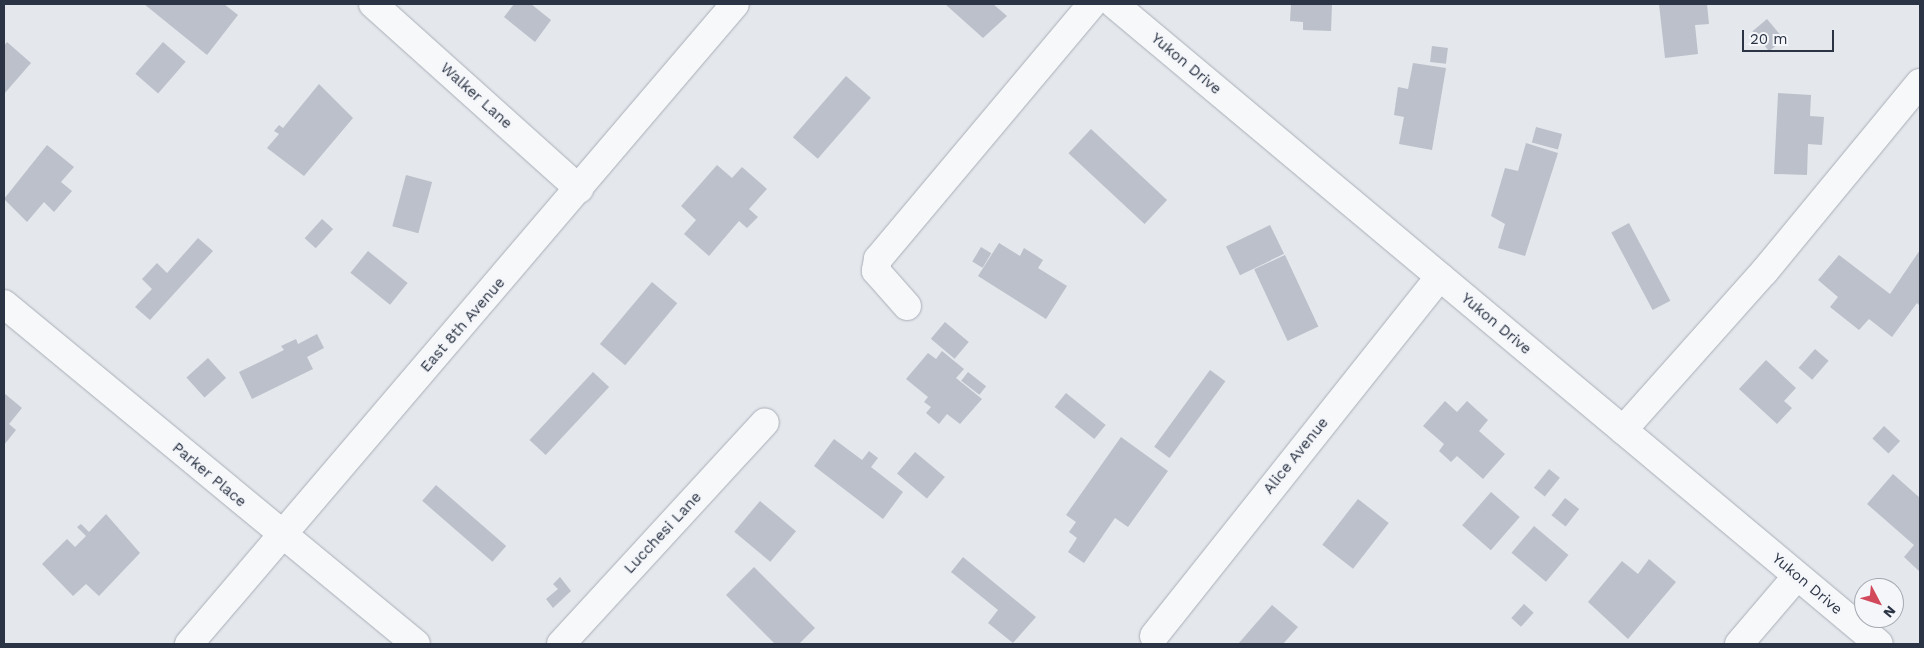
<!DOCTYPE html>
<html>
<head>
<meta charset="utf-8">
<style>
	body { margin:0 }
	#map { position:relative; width:1924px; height:648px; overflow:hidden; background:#e4e7ec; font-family:"Work Sans",sans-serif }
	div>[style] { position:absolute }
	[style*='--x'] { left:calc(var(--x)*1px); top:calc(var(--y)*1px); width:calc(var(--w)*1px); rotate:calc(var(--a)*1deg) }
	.building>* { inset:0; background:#bbc0ca; transform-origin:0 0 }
	.roads { filter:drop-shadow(0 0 1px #a9aeb7) drop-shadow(0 0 1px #a9aeb7) }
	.minor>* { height:28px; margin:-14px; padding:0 14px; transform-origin:14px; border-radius:14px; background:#f7f8fa }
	span { translate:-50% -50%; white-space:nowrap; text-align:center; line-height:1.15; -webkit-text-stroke:5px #f4f6f9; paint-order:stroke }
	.street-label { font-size:15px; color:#2b3445 }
	.frame { position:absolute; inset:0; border:5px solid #2b3445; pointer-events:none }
	.north { position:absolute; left:1854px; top:578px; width:50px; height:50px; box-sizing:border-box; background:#f4f6f9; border:1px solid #a4a8b1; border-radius:50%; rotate:130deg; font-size:14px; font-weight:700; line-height:20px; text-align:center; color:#2b3445 }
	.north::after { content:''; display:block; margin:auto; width:18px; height:22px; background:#d1495b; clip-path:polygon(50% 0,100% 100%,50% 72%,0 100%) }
	.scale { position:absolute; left:1742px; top:30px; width:92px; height:22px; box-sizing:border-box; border:2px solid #2b3445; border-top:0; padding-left:6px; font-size:15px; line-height:18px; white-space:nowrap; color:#2b3445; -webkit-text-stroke:4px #f4f6f9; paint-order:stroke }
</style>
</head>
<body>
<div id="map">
	<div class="building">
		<i style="clip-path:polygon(144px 4px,224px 4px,238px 15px,207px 55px)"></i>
		<i style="clip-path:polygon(514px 4px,531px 4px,551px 20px,535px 42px,504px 17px)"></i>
		<i style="clip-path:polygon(945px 4px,993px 4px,1007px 16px,983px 38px)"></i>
		<i style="clip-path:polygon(1291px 4px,1332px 4px,1331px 31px,1303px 30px,1303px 22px,1290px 21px)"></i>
		<i style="clip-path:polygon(1659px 4px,1707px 4px,1709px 24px,1695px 25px,1698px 54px,1665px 58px)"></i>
		<i style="left:1767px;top:19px;width:26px;height:19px;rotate:50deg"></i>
		<i style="clip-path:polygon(7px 42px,31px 63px,4px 94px,4px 46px)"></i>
		<i style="left:163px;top:42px;width:30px;height:42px;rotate:41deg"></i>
		<i style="left:1432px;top:46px;width:16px;height:16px;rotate:7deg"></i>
		<i style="clip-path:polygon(1413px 63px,1446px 68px,1432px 150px,1399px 144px,1404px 117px,1394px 115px,1398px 87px,1408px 89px)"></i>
		<i style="left:846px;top:76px;width:33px;height:81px;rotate:41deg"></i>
		<i style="clip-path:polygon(319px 84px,353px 118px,304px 176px,267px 148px,279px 134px,274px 131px,279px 125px,283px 128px)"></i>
		<i style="clip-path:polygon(1778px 93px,1811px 95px,1810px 116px,1824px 117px,1822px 145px,1808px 144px,1807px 175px,1774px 174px)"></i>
		<i style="left:1536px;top:127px;width:27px;height:16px;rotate:15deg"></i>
		<i style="left:1091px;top:129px;width:104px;height:33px;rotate:43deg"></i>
		<i style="clip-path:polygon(1526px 143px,1558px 153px,1525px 256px,1498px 248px,1505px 224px,1491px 216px,1505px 168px,1518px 171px)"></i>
		<i style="clip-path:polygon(47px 145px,74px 167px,61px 182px,72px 191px,54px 212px,44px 202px,27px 222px,4px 199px)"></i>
		<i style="clip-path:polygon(717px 165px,732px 178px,742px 167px,767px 189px,749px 209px,758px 217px,747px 228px,739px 221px,709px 256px,684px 234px,696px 220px,681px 206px)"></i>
		<i style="left:406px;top:175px;width:27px;height:53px;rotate:15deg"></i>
		<i style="left:322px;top:219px;width:15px;height:26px;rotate:42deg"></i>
		<i style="left:1629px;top:223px;width:88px;height:20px;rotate:62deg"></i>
		<i style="left:1270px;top:225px;width:32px;height:49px;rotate:64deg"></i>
		<i style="clip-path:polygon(198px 238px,213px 251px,150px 320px,135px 307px,152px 289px,142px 279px,157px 263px,167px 273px)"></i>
		<i style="clip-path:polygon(999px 243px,1020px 256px,1024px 248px,1043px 260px,1038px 268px,1067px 286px,1046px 319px,978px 276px)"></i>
		<i style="left:981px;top:247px;width:12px;height:17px;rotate:31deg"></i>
		<i style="clip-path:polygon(1920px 250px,1920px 306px,1917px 303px,1892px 337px,1869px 319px,1859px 330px,1830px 307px,1838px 297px,1818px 280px,1839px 255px,1890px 294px)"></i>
		<i style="left:368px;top:251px;width:51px;height:28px;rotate:39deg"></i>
		<i style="left:1285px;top:255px;width:79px;height:34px;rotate:65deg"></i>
		<i style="left:652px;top:282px;width:33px;height:81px;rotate:40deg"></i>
		<i style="left:945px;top:322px;width:31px;height:22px;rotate:40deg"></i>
		<i style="clip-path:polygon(317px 334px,324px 348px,307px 357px,313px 369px,252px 399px,239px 372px,284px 350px,281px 346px,296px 339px,298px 344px)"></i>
		<i style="left:1815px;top:349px;width:18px;height:25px;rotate:41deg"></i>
		<i style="clip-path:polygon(942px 351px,964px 369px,956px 378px,982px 399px,960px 424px,947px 414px,939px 424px,926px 413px,931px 407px,924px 402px,928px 397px,906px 379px,928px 353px,936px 359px)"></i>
		<i style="left:208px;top:358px;width:27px;height:29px;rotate:48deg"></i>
		<i style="clip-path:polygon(1766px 360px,1796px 388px,1784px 401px,1792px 408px,1777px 424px,1739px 389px)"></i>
		<i style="left:1210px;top:370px;width:19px;height:95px;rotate:36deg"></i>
		<i style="left:593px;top:372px;width:22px;height:93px;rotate:43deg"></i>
		<i style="left:968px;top:372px;width:23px;height:11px;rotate:38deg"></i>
		<i style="clip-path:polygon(4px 393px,22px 408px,9px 424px,16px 430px,4px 445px)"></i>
		<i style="left:1066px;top:393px;width:51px;height:18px;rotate:39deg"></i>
		<i style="clip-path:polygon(1445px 401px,1457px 412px,1467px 401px,1488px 420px,1479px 431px,1505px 454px,1483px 479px,1457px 456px,1451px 462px,1439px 451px,1444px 444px,1423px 426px)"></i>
		<i style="left:1884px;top:426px;width:22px;height:17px;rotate:43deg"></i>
		<i style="clip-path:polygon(1121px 437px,1168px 471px,1128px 527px,1115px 518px,1084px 563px,1068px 552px,1077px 538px,1069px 532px,1076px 522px,1066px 515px)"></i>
		<i style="clip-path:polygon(834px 439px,862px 460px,869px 451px,878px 458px,871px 467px,903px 492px,883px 519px,814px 466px)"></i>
		<i style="left:915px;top:452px;width:39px;height:28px;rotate:40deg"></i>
		<i style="left:1549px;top:469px;width:14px;height:24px;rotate:39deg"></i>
		<i style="clip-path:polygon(1893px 474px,1920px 498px,1920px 572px,1904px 557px,1914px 545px,1867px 504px)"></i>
		<i style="left:436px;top:485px;width:93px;height:21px;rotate:41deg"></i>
		<i style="left:1491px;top:492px;width:38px;height:44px;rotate:41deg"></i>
		<i style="left:1565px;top:498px;width:18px;height:22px;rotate:38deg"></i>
		<i style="left:1358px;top:499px;width:39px;height:58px;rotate:38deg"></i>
		<i style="left:760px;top:501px;width:47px;height:40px;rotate:40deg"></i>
		<i style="clip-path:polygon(106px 514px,140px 553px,99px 596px,86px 584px,73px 596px,42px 564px,67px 539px,75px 547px,86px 536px,77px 527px,81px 524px,89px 532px)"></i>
		<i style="left:1534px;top:526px;width:45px;height:35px;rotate:40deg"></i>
		<i style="clip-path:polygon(963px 557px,1036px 617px,1013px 643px,988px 623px,998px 610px,951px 572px)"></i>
		<i style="clip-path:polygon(1649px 559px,1676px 582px,1628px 639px,1588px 602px,1622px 561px,1638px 574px)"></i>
		<i style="clip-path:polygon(754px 567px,815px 628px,799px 644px,775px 644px,726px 595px)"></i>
		<i style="clip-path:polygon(560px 577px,571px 591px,553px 608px,546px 599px,558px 589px,553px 584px)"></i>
		<i style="left:1524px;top:604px;width:13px;height:19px;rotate:42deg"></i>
		<i style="clip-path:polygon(1272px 605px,1298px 627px,1283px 644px,1238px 644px)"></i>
	</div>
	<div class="roads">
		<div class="minor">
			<i style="--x:373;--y:4;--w:277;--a:41.9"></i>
			<i style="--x:1114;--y:4;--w:997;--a:39.92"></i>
			<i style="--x:4;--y:304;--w:534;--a:39.53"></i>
			<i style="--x:907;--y:306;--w:47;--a:-131.5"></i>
			<i style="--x:876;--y:271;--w:12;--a:-81"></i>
			<i style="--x:878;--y:259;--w:333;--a:-50"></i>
			<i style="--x:1623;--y:430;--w:212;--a:-48.3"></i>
			<i style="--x:1764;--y:272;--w:245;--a:-50.5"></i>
			<i style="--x:1154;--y:636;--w:459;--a:-51.5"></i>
			<i style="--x:189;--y:644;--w:841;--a:-49.53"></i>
			<i style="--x:561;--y:644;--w:301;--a:-47.4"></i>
			<i style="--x:1739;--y:644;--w:89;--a:-49.5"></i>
		</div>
	</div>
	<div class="street-label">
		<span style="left:1186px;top:64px;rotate:40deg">Yukon Drive</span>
		<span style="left:476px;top:96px;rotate:42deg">Walker Lane</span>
		<span style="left:1496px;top:324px;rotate:40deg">Yukon Drive</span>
		<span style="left:463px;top:325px;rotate:-49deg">East 8th Avenue</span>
		<span style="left:1296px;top:456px;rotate:-51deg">Alice Avenue</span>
		<span style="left:209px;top:475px;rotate:40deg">Parker Place</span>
		<span style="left:663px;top:533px;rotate:-47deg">Lucchesi Lane</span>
		<span style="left:1807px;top:584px;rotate:40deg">Yukon Drive</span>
	</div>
	<div class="frame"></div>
	<div class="north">N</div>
	<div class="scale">20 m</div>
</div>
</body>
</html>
